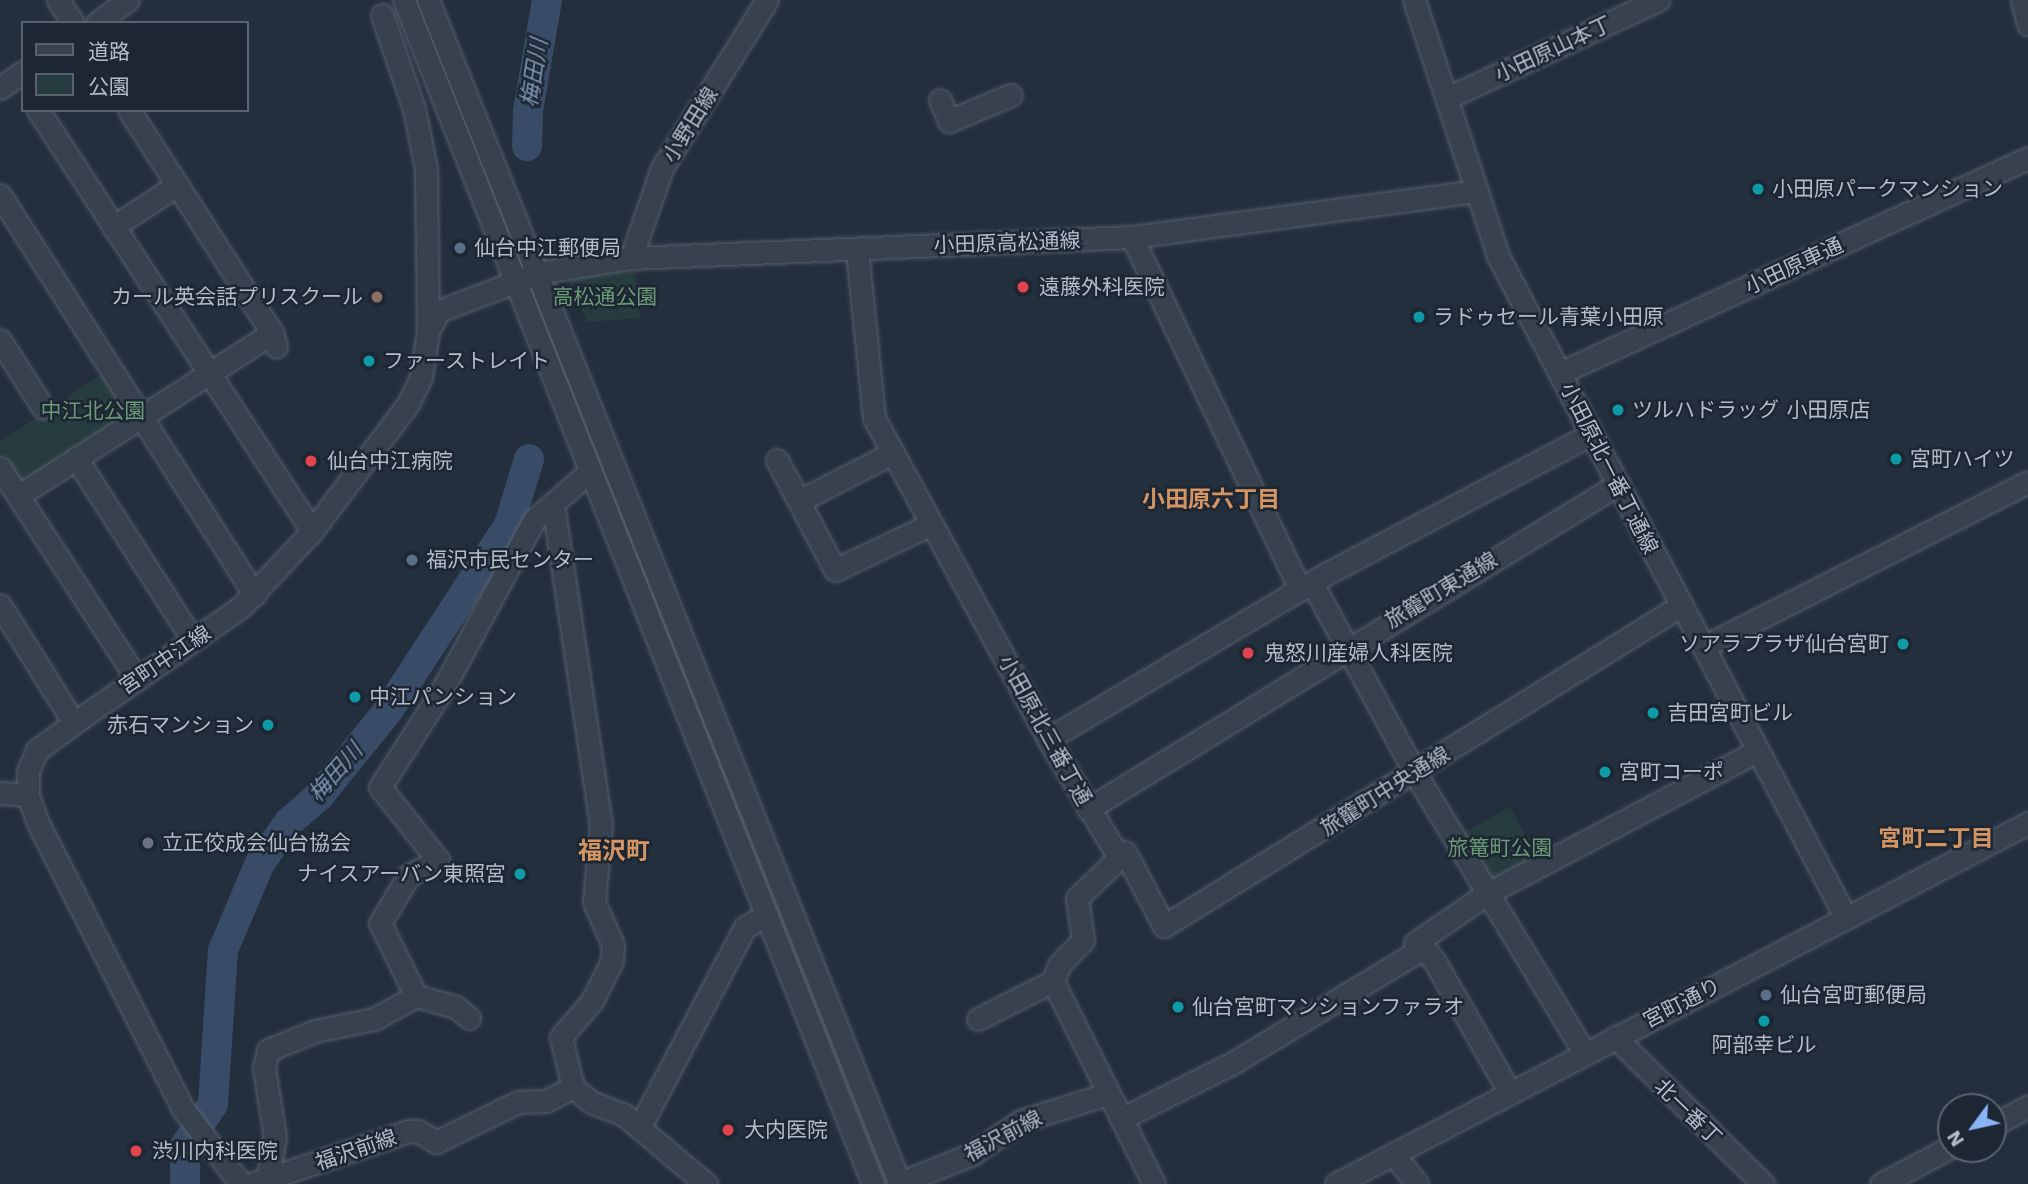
<!DOCTYPE html>
<html>
<head>
<meta charset="utf-8">
<style>
	body { margin:0 }
	#map { position:relative; width:2028px; height:1184px; overflow:hidden; background:#242f3e; font-family:"Work Sans","Noto Sans JP",sans-serif }
	div>[style] { position:absolute }
	[style*='--x'] { left:calc(var(--x)*1px); top:calc(var(--y)*1px); width:calc(var(--w)*1px); rotate:calc(var(--a)*1deg) }
	.green>* { inset:0; background:#263c3f; transform-origin:0 0 }
	.river>* { height:30px; margin:-15px; padding:0 15px; transform-origin:15px; border-radius:15px; background:#394c67 }
	.roads { filter:drop-shadow(0 0 2px #565f6c) drop-shadow(0 0 2px #565f6c) }
	.minor>* { height:21px; margin:-10.5px; padding:0 10.5px; transform-origin:10.5px; border-radius:10.5px; background:#38414e }
	.dots>* { width:19px; height:19px; translate:-50% -50%; box-sizing:border-box; border:4px solid #1d2633; border-radius:50% }
	span { translate:-50% -50%; white-space:nowrap; text-align:center; line-height:1.15; -webkit-text-stroke:5px #1d2633; paint-order:stroke }
	.street-label { font-size:21px; color:#b4bcc9 }
	.poi-label { font-size:21px; color:#b4bcc9 }
	.left { translate:0 -50%; text-align:left }
	.right { translate:-100% -50%; text-align:right }
	.park-label { font-size:21px; color:#6b9a76 }
	.water-label { font-size:23px; color:#7c92b1; font-style:italic }
	.neighbourhood-label { font-size:23px; color:#d59563; font-weight:700 }
	.quarter-label { font-size:24px; color:#d59563; font-weight:700 }
	.legend { position:absolute; left:21px; top:21px; width:228px; height:91px; box-sizing:border-box; background:#1d2633; border:2px solid #59626f; margin:0; padding:9px 12px; list-style:none; font-size:21px; color:#b4bcc9 }
	.legend li { display:flex; align-items:center; gap:14px; height:35px }
	.legend b { width:35px; border:2px solid #59626f }
	.north { position:absolute; left:1937px; top:1093px; width:70px; height:70px; box-sizing:border-box; background:#1d2633; border:2px solid #59626f; border-radius:50%; rotate:237deg; font-size:19px; font-weight:700; line-height:28px; text-align:center; color:#b4bcc9 }
	.north::after { content:''; display:block; margin:auto; width:24px; height:32px; background:#8ab4f8; clip-path:polygon(50% 0,100% 100%,50% 72%,0 100%) }
</style>
</head>
<body>
<div id="map">
	<div class="green">
		<i style="clip-path:polygon(635px 270px,640px 318px,587px 322px,568px 278px)"></i>
		<i style="clip-path:polygon(102px 374px,129px 417px,20px 487px,0 456px,0 442px)"></i>
		<i style="left:1510px;top:807px;width:62px;height:59px;rotate:61deg"></i>
	</div>
	<div class="river">
		<i style="--x:527;--y:146;--w:35;--a:-88"></i>
		<i style="--x:528;--y:111;--w:113;--a:-80.3"></i>
		<i style="--x:185;--y:1184;--w:38;--a:-90"></i>
		<i style="--x:185;--y:1146;--w:50;--a:-56.3"></i>
		<i style="--x:213;--y:1104;--w:154;--a:-86.3"></i>
		<i style="--x:223;--y:950;--w:95;--a:-67"></i>
		<i style="--x:260;--y:863;--w:50;--a:-54.7"></i>
		<i style="--x:289;--y:822;--w:40;--a:-41"></i>
		<i style="--x:319;--y:796;--w:108;--a:-51"></i>
		<i style="--x:387;--y:712;--w:223;--a:-56.9"></i>
		<i style="--x:509;--y:525;--w:69;--a:-73.1"></i>
	</div>
	<div class="roads">
		<div class="minor">
			<i style="--x:58;--y:0;--w:27;--a:57"></i>
			<i style="--x:404;--y:0;--w:1274;--a:68.39"></i>
			<i style="--x:428;--y:0;--w:1275;--a:68.27"></i>
			<i style="--x:1414;--y:0;--w:269;--a:71.8"></i>
			<i style="--x:1498;--y:256;--w:748;--a:62.27"></i>
			<i style="--x:2022;--y:0;--w:25;--a:76"></i>
			<i style="--x:382;--y:15;--w:99;--a:71.2"></i>
			<i style="--x:414;--y:109;--w:61;--a:78.7"></i>
			<i style="--x:426;--y:169;--w:160;--a:89.3"></i>
			<i style="--x:97;--y:23;--w:39;--a:-37"></i>
			<i style="--x:0;--y:88;--w:28;--a:-35"></i>
			<i style="--x:1447;--y:98;--w:233;--a:-24.9"></i>
			<i style="--x:940;--y:100;--w:23;--a:67"></i>
			<i style="--x:949;--y:121;--w:67;--a:-22.8"></i>
			<i style="--x:38;--y:110;--w:502;--a:56.94"></i>
			<i style="--x:129;--y:110;--w:265;--a:57.3"></i>
			<i style="--x:272;--y:333;--w:14;--a:73"></i>
			<i style="--x:0;--y:195;--w:474;--a:57.5"></i>
			<i style="--x:113;--y:227;--w:77;--a:-33.3"></i>
			<i style="--x:1132;--y:237;--w:391;--a:64.5"></i>
			<i style="--x:857;--y:250;--w:169;--a:84.2"></i>
			<i style="--x:874;--y:418;--w:365;--a:61.5"></i>
			<i style="--x:1048;--y:739;--w:136;--a:59.1"></i>
			<i style="--x:631;--y:258;--w:95;--a:-71"></i>
			<i style="--x:662;--y:168;--w:198;--a:-58"></i>
			<i style="--x:0;--y:340;--w:80;--a:57.7"></i>
			<i style="--x:1560;--y:373;--w:515;--a:-24.67"></i>
			<i style="--x:76;--y:458;--w:216;--a:57.3"></i>
			<i style="--x:777;--y:460;--w:124;--a:62.2"></i>
			<i style="--x:835;--y:570;--w:106;--a:-25.6"></i>
			<i style="--x:0;--y:468;--w:252;--a:57"></i>
			<i style="--x:18;--y:496;--w:302;--a:-32.7"></i>
			<i style="--x:799;--y:501;--w:106;--a:-27.1"></i>
			<i style="--x:553;--y:504;--w:324;--a:81.5"></i>
			<i style="--x:601;--y:824;--w:78;--a:95.1"></i>
			<i style="--x:594;--y:902;--w:47;--a:66.2"></i>
			<i style="--x:613;--y:945;--w:16;--a:94"></i>
			<i style="--x:612;--y:961;--w:45;--a:116.6"></i>
			<i style="--x:592;--y:1001;--w:48;--a:130.7"></i>
			<i style="--x:561;--y:1037;--w:51;--a:76.5"></i>
			<i style="--x:1312;--y:583;--w:216;--a:61.5"></i>
			<i style="--x:1415;--y:773;--w:328;--a:58.8"></i>
			<i style="--x:0;--y:605;--w:139;--a:57.9"></i>
			<i style="--x:1705;--y:646;--w:362;--a:-26.9"></i>
			<i style="--x:1048;--y:739;--w:323;--a:-30.7"></i>
			<i style="--x:1326;--y:574;--w:298;--a:-27.8"></i>
			<i style="--x:0;--y:793;--w:28;--a:4"></i>
			<i style="--x:1088;--y:809;--w:620;--a:-31.49"></i>
			<i style="--x:1417;--y:952;--w:9;--a:-103"></i>
			<i style="--x:1415;--y:943;--w:88;--a:-34.4"></i>
			<i style="--x:1488;--y:893;--w:304;--a:-27.8"></i>
			<i style="--x:416;--y:996;--w:81;--a:-116.3"></i>
			<i style="--x:380;--y:923;--w:56;--a:-58.9"></i>
			<i style="--x:409;--y:875;--w:33;--a:-27"></i>
			<i style="--x:438;--y:860;--w:93;--a:-128.5"></i>
			<i style="--x:380;--y:787;--w:113;--a:-57.3"></i>
			<i style="--x:441;--y:692;--w:196;--a:-61.6"></i>
			<i style="--x:534;--y:520;--w:73;--a:-41.1"></i>
			<i style="--x:978;--y:1019;--w:84;--a:-26.9"></i>
			<i style="--x:1615;--y:1037;--w:209;--a:44.8"></i>
			<i style="--x:1121;--y:1119;--w:123;--a:-26.6"></i>
			<i style="--x:1231;--y:1064;--w:217;--a:-31.1"></i>
			<i style="--x:1417;--y:952;--w:10;--a:0"></i>
			<i style="--x:1427;--y:952;--w:13;--a:51"></i>
			<i style="--x:1435;--y:962;--w:151;--a:60.2"></i>
			<i style="--x:1993;--y:1125;--w:40;--a:-28"></i>
			<i style="--x:639;--y:1128;--w:227;--a:-62.2"></i>
			<i style="--x:745;--y:927;--w:25;--a:-29"></i>
			<i style="--x:1393;--y:1154;--w:38;--a:51"></i>
			<i style="--x:268;--y:1176;--w:40;--a:-80"></i>
			<i style="--x:275;--y:1137;--w:70;--a:-99.1"></i>
			<i style="--x:264;--y:1068;--w:18;--a:-77"></i>
			<i style="--x:268;--y:1050;--w:51;--a:-22"></i>
			<i style="--x:315;--y:1031;--w:60;--a:-11.5"></i>
			<i style="--x:374;--y:1019;--w:48;--a:-28.7"></i>
			<i style="--x:416;--y:996;--w:41;--a:15.4"></i>
			<i style="--x:456;--y:1007;--w:17;--a:40"></i>
			<i style="--x:900;--y:1183;--w:78;--a:-21.9"></i>
			<i style="--x:972;--y:1154;--w:59;--a:-34"></i>
			<i style="--x:1021;--y:1121;--w:90;--a:-17.4"></i>
			<i style="--x:241;--y:1184;--w:95;--a:-127.7"></i>
			<i style="--x:183;--y:1109;--w:321;--a:-116.9"></i>
			<i style="--x:38;--y:823;--w:30;--a:-110"></i>
			<i style="--x:28;--y:795;--w:24;--a:-90"></i>
			<i style="--x:28;--y:771;--w:23;--a:-67"></i>
			<i style="--x:37;--y:750;--w:46;--a:-36.1"></i>
			<i style="--x:74;--y:723;--w:203;--a:-34.8"></i>
			<i style="--x:241;--y:607;--w:104;--a:-46.9"></i>
			<i style="--x:312;--y:531;--w:159;--a:-52.9"></i>
			<i style="--x:408;--y:404;--w:30;--a:-64"></i>
			<i style="--x:421;--y:377;--w:47;--a:-81.3"></i>
			<i style="--x:428;--y:331;--w:23;--a:-61"></i>
			<i style="--x:439;--y:311;--w:106;--a:-21"></i>
			<i style="--x:538;--y:273;--w:94;--a:-9.2"></i>
			<i style="--x:631;--y:258;--w:501;--a:-2.4"></i>
			<i style="--x:1132;--y:237;--w:346;--a:-7.6"></i>
			<i style="--x:252;--y:1184;--w:166;--a:-18.7"></i>
			<i style="--x:409;--y:1131;--w:9;--a:0"></i>
			<i style="--x:418;--y:1131;--w:21;--a:31"></i>
			<i style="--x:436;--y:1142;--w:91;--a:-26"></i>
			<i style="--x:518;--y:1102;--w:28;--a:-2"></i>
			<i style="--x:546;--y:1101;--w:30;--a:-27"></i>
			<i style="--x:573;--y:1087;--w:23;--a:40"></i>
			<i style="--x:591;--y:1102;--w:34;--a:21"></i>
			<i style="--x:623;--y:1114;--w:109;--a:40.1"></i>
			<i style="--x:1154;--y:1184;--w:227;--a:-116.5"></i>
			<i style="--x:1053;--y:981;--w:17;--a:-69"></i>
			<i style="--x:1059;--y:965;--w:35;--a:-46"></i>
			<i style="--x:1083;--y:940;--w:42;--a:-98.1"></i>
			<i style="--x:1077;--y:898;--w:66;--a:-43.8"></i>
			<i style="--x:1125;--y:852;--w:84;--a:62.2"></i>
			<i style="--x:1164;--y:926;--w:609;--a:-31.79"></i>
			<i style="--x:1336;--y:1184;--w:781;--a:-27.55"></i>
			<i style="--x:1881;--y:1184;--w:79;--a:-27.9"></i>
		</div>
	</div>
	<div class="dots">
		<i style="left:1758px;top:189px;background:#0f9aa8"></i>
		<i style="left:460px;top:248px;background:#5c6f8a"></i>
		<i style="left:1023px;top:287px;background:#e0444e"></i>
		<i style="left:377px;top:297px;background:#8d6e63"></i>
		<i style="left:1419px;top:317px;background:#0f9aa8"></i>
		<i style="left:369px;top:361px;background:#0f9aa8"></i>
		<i style="left:1618px;top:410px;background:#0f9aa8"></i>
		<i style="left:1896px;top:459px;background:#0f9aa8"></i>
		<i style="left:311px;top:461px;background:#e0444e"></i>
		<i style="left:412px;top:560px;background:#5c6f8a"></i>
		<i style="left:1903px;top:644px;background:#0f9aa8"></i>
		<i style="left:1248px;top:653px;background:#e0444e"></i>
		<i style="left:355px;top:697px;background:#0f9aa8"></i>
		<i style="left:1653px;top:713px;background:#0f9aa8"></i>
		<i style="left:268px;top:725px;background:#0f9aa8"></i>
		<i style="left:1605px;top:772px;background:#0f9aa8"></i>
		<i style="left:148px;top:843px;background:#6b7280"></i>
		<i style="left:520px;top:874px;background:#0f9aa8"></i>
		<i style="left:1766px;top:995px;background:#5c6f8a"></i>
		<i style="left:1178px;top:1007px;background:#0f9aa8"></i>
		<i style="left:1764px;top:1021px;background:#0f9aa8"></i>
		<i style="left:728px;top:1130px;background:#e0444e"></i>
		<i style="left:136px;top:1151px;background:#e0444e"></i>
	</div>
	<div class="street-label">
		<span style="left:1553px;top:49px;rotate:-25deg">小田原山本丁</span>
		<span style="left:690px;top:125px;rotate:-58deg">小野田線</span>
		<span style="left:1007px;top:243px;rotate:-2deg">小田原高松通線</span>
		<span style="left:1794px;top:266px;rotate:-25deg">小田原車通</span>
		<span style="left:1609px;top:468px;rotate:63deg">小田原北一番丁通線</span>
		<span style="left:1441px;top:590px;rotate:-31deg">旅籠町東通線</span>
		<span style="left:165px;top:660px;rotate:-34deg">宮町中江線</span>
		<span style="left:1045px;top:730px;rotate:61deg">小田原北三番丁通</span>
		<span style="left:1385px;top:791px;rotate:-32deg">旅籠町中央通線</span>
		<span style="left:1682px;top:1003px;rotate:-27deg">宮町通り</span>
		<span style="left:1688px;top:1112px;rotate:44deg">北一番丁</span>
		<span style="left:1003px;top:1136px;rotate:-28deg">福沢前線</span>
		<span style="left:356px;top:1150px;rotate:-19deg">福沢前線</span>
	</div>
	<div class="poi-label">
		<span class="left" style="left:1772px;top:189px">小田原パークマンション</span>
		<span class="left" style="left:474px;top:248px">仙台中江郵便局</span>
		<span class="left" style="left:1039px;top:287px">遠藤外科医院</span>
		<span class="right" style="left:363px;top:297px">カール英会話プリスクール</span>
		<span class="left" style="left:1433px;top:317px">ラドゥセール青葉小田原</span>
		<span class="left" style="left:383px;top:361px">ファーストレイト</span>
		<span class="left" style="left:1632px;top:410px">ツルハドラッグ 小田原店</span>
		<span class="left" style="left:1910px;top:459px">宮町ハイツ</span>
		<span class="left" style="left:327px;top:461px">仙台中江病院</span>
		<span class="left" style="left:426px;top:560px">福沢市民センター</span>
		<span class="right" style="left:1889px;top:644px">ソアラプラザ仙台宮町</span>
		<span class="left" style="left:1264px;top:653px">鬼怒川産婦人科医院</span>
		<span class="left" style="left:369px;top:697px">中江パンション</span>
		<span class="left" style="left:1667px;top:713px">吉田宮町ビル</span>
		<span class="right" style="left:254px;top:725px">赤石マンション</span>
		<span class="left" style="left:1619px;top:772px">宮町コーポ</span>
		<span class="left" style="left:162px;top:843px">立正佼成会仙台協会</span>
		<span class="right" style="left:506px;top:874px">ナイスアーバン東照宮</span>
		<span class="left" style="left:1780px;top:995px">仙台宮町郵便局</span>
		<span class="left" style="left:1192px;top:1007px">仙台宮町マンションファラオ</span>
		<span style="left:1764px;top:1045px">阿部幸ビル</span>
		<span class="left" style="left:744px;top:1130px">大内医院</span>
		<span class="left" style="left:152px;top:1151px">渋川内科医院</span>
	</div>
	<div class="park-label">
		<span style="left:605px;top:297px">高松通公園</span>
		<span style="left:93px;top:411px">中江北公園</span>
		<span style="left:1500px;top:848px">旅篭町公園</span>
	</div>
	<div class="water-label">
		<span style="left:535px;top:73px;rotate:-81deg">梅田川</span>
		<span style="left:336px;top:773px;rotate:-49deg">梅田川</span>
	</div>
	<div class="neighbourhood-label">
		<span style="left:1211px;top:500px">小田原六丁目</span>
		<span style="left:1936px;top:839px">宮町二丁目</span>
	</div>
	<div class="quarter-label">
		<span style="left:614px;top:852px">福沢町</span>
	</div>
	<ul class="legend">
	<li><b style="height:9px;background:#38414e"></b>道路</li>
	<li><b style="height:19px;background:#263c3f"></b>公園</li>
	</ul>
	<div class="north">N</div>
</div>
</body>
</html>
